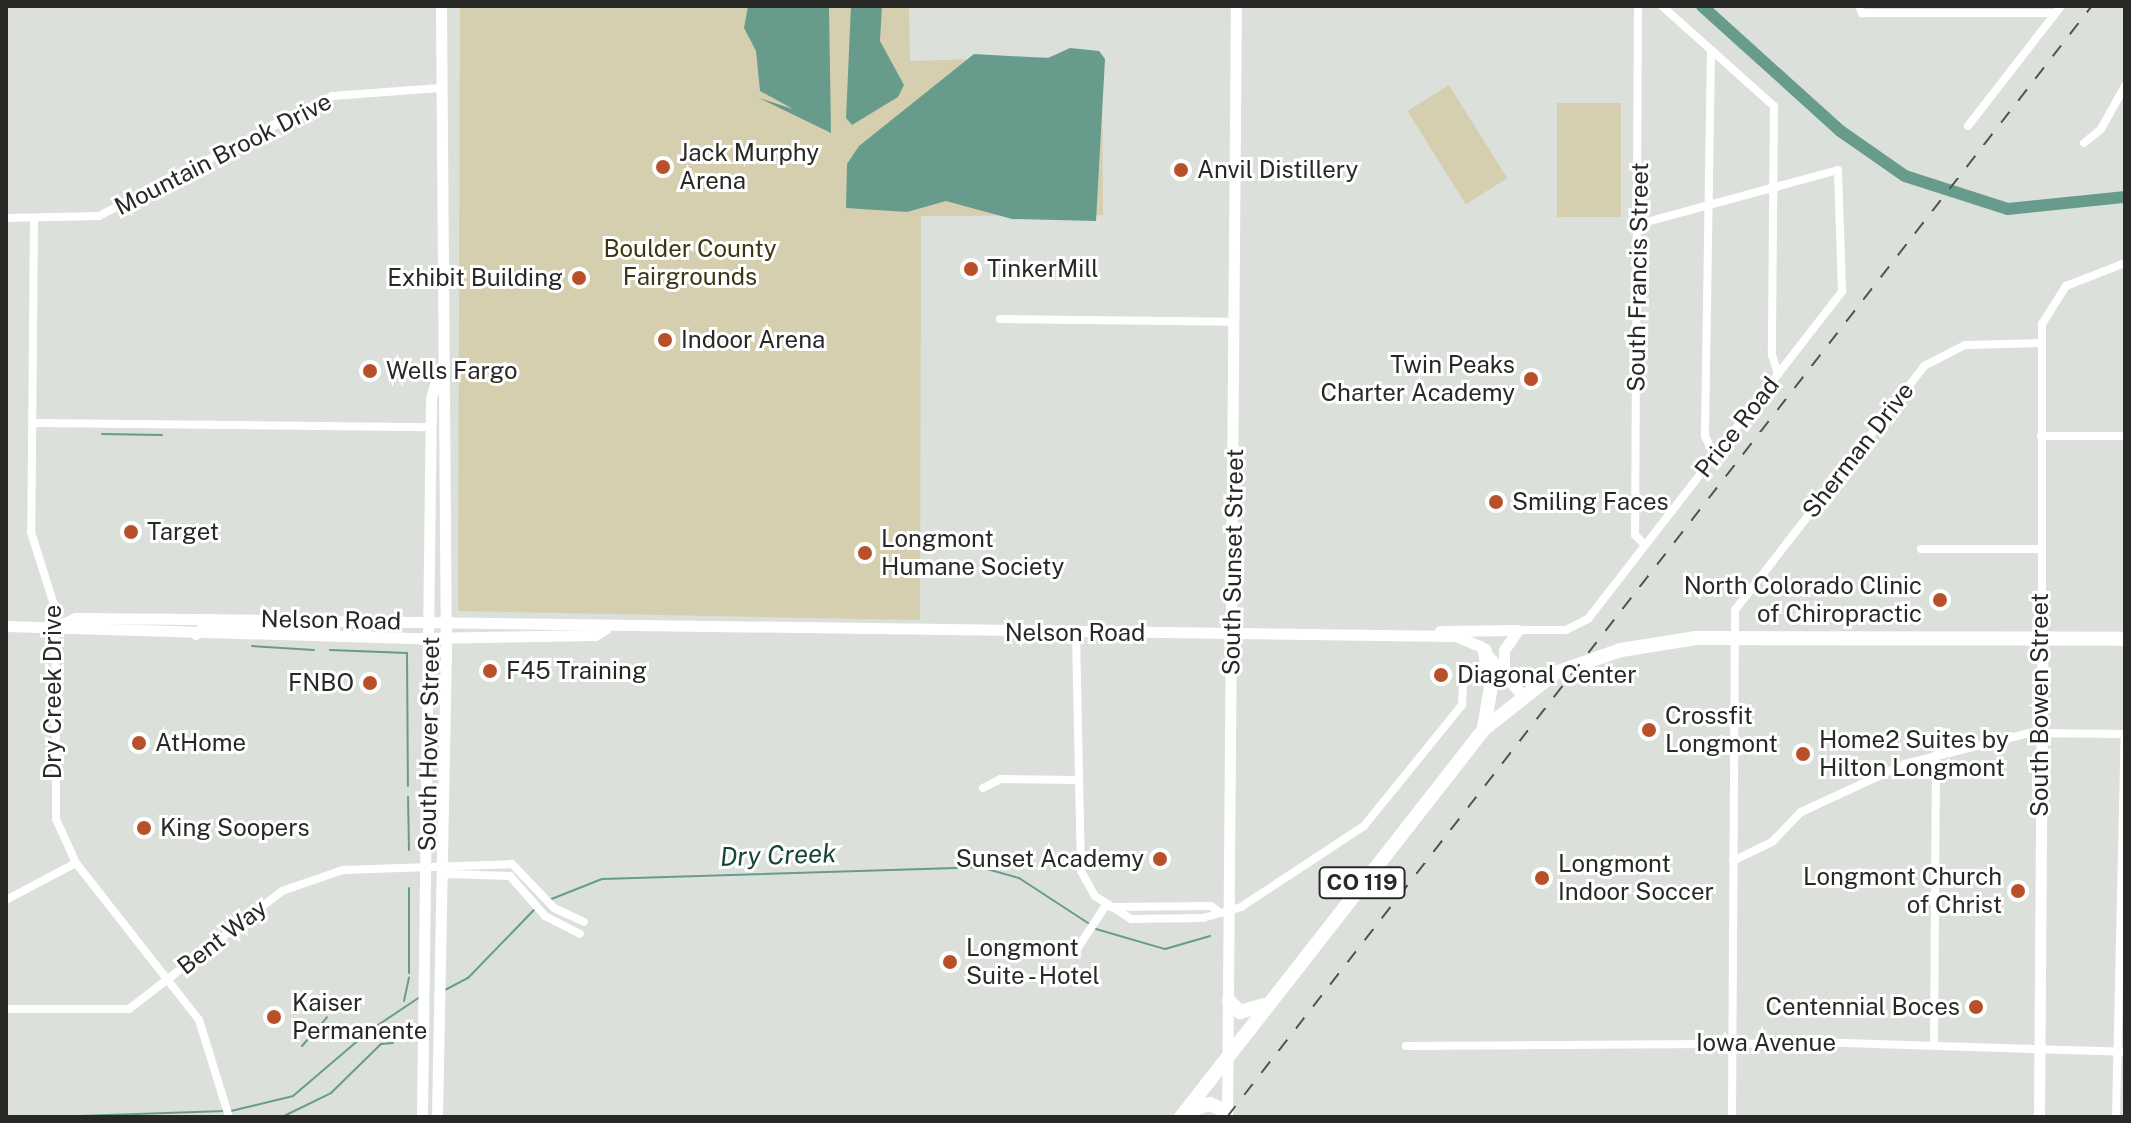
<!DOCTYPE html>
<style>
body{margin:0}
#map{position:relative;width:2131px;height:1123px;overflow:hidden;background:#dce0db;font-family:"Public Sans",sans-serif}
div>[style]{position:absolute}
.green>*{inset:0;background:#d5cfb0;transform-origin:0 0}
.water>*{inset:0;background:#679c8d}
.stream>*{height:2px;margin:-1px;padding:0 1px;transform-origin:1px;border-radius:1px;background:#679c8d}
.river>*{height:12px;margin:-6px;padding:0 6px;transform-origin:6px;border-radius:6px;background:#679c8d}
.street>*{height:8px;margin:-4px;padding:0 4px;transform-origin:4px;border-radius:4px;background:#fff}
.secondary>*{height:11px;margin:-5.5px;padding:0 5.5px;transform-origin:5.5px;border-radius:5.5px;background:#fff}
.highway>*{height:14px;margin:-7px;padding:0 7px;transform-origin:7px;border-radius:7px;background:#fff}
.rail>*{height:2px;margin-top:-1px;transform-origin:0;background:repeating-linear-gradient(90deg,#50524f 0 14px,transparent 0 28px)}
.dots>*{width:22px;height:22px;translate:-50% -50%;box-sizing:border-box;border:4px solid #fff;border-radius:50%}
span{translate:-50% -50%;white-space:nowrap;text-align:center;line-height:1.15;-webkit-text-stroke:6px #fff;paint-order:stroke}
.shield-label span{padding:2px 6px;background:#fff;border:2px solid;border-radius:6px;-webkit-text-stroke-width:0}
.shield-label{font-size:22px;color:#282927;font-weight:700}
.poi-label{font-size:24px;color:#282927}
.left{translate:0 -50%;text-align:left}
.right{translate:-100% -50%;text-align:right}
.street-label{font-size:24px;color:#282927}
.park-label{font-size:24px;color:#3e3611}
.water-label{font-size:26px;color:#16453a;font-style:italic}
.frame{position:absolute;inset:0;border:8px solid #282927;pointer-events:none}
</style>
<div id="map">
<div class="green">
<div style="clip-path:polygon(460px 6px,909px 6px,910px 61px,1102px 55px,1103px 215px,921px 216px,920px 620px,458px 611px)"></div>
<div style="left:1449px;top:85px;width:110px;height:49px;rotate:58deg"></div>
<div style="left:1557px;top:103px;width:64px;height:114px"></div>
</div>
<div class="water">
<div style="clip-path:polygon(748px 6px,829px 6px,831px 133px,759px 98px,793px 109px,760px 91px,756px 51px,744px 28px)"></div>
<div style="clip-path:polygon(851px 6px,882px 6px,880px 41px,904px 85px,898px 97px,852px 125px,846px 118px)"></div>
<div style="clip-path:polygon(1070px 48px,1099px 51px,1105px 59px,1096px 221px,1012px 219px,946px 201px,907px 212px,846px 208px,847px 164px,859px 146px,974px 54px,1048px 58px)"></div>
</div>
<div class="stream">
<div style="left:102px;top:434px;width:60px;rotate:1deg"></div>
<div style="left:252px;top:646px;width:62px;rotate:3.7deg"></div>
<div style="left:330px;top:650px;width:77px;rotate:2.2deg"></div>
<div style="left:407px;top:653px;width:133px;rotate:89.6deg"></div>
<div style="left:408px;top:797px;width:53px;rotate:88.9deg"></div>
<div style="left:549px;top:900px;width:57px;rotate:-21.6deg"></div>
<div style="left:602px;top:879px;width:378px;rotate:-1.8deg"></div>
<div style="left:980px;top:867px;width:41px;rotate:15.8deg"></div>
<div style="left:1019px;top:878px;width:86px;rotate:33.1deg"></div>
<div style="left:1096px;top:929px;width:72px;rotate:16.2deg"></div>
<div style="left:1165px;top:949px;width:47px;rotate:-16.1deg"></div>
<div style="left:409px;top:973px;width:85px;rotate:-90deg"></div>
<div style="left:445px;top:990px;width:26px;rotate:-28deg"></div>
<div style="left:468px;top:978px;width:95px;rotate:-45.9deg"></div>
<div style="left:404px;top:1001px;width:24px;rotate:-78deg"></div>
<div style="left:375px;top:1027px;width:54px;rotate:-33.7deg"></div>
<div style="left:302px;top:1046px;width:38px;rotate:-49deg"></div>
<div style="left:231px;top:1111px;width:64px;rotate:-13.6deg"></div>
<div style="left:293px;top:1096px;width:99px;rotate:-40.5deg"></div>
<div style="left:50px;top:1117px;width:175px;rotate:-2deg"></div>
<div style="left:282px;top:1117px;width:55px;rotate:-26.1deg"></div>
<div style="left:331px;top:1093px;width:70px;rotate:-44.4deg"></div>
<div style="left:381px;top:1044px;width:12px;rotate:-5deg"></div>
</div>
<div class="river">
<div style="left:1702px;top:6px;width:185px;rotate:42.1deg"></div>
<div style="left:1839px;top:130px;width:80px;rotate:34.9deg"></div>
<div style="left:1905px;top:176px;width:108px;rotate:17.8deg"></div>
<div style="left:2008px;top:209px;width:118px;rotate:-5.9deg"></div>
</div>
<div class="street">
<div style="left:1638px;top:6px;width:529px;rotate:90.32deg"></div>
<div style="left:1635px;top:535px;width:14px;rotate:45deg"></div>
<div style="left:1662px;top:6px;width:150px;rotate:41.8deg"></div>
<div style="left:1774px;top:106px;width:249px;rotate:90.5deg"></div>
<div style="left:1772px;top:355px;width:20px;rotate:72deg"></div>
<div style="left:1859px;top:6px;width:8px;rotate:67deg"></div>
<div style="left:1862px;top:13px;width:193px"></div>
<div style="left:1711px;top:50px;width:386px;rotate:90.9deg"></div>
<div style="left:1705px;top:436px;width:21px;rotate:65deg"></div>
<div style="left:1968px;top:126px;width:152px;rotate:-52.2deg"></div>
<div style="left:2084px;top:143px;width:22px;rotate:-39deg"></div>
<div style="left:2101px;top:129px;width:49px;rotate:-60.8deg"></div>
<div style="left:6px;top:218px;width:93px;rotate:-1.2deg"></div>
<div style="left:99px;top:216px;width:262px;rotate:-27.2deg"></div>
<div style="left:332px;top:96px;width:108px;rotate:-4.2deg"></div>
<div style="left:34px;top:219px;width:313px;rotate:90.5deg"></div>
<div style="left:31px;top:532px;width:80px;rotate:72.5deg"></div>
<div style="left:55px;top:608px;width:211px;rotate:89.7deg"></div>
<div style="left:56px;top:819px;width:48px;rotate:65.6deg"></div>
<div style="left:76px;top:863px;width:199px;rotate:51.9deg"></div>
<div style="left:199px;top:1020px;width:102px;rotate:72.8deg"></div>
<div style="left:1000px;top:319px;width:235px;rotate:0.7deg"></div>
<div style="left:34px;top:423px;width:397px;rotate:0.6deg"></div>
<div style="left:2041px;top:436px;width:84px"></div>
<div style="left:1921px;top:549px;width:119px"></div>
<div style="left:1515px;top:630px;width:51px"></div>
<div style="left:1566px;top:630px;width:25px;rotate:-27deg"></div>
<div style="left:1588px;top:619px;width:415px;rotate:-52.2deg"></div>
<div style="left:1842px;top:291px;width:121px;rotate:-91.9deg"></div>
<div style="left:1838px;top:170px;width:206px;rotate:164.8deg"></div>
<div style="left:1076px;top:633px;width:238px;rotate:88.8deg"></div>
<div style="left:1081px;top:871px;width:29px;rotate:61deg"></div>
<div style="left:1095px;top:896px;width:43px;rotate:32.6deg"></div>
<div style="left:1131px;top:919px;width:72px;rotate:-0.8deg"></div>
<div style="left:1203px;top:918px;width:40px;rotate:-16deg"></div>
<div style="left:1241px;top:907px;width:147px;rotate:-33.4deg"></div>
<div style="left:1364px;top:826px;width:156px;rotate:-51deg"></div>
<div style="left:1462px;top:705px;width:36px;rotate:-87deg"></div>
<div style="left:2042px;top:640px;width:316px;rotate:-90deg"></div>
<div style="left:2042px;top:324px;width:45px;rotate:-57.7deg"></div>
<div style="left:2066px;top:286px;width:63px;rotate:-21.3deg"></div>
<div style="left:983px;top:788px;width:20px;rotate:-27deg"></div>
<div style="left:1001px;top:779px;width:77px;rotate:0.7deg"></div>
<div style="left:1733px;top:861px;width:43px;rotate:-26deg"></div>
<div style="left:1772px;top:842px;width:42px;rotate:-46deg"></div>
<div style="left:1801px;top:812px;width:115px;rotate:-24.8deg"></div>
<div style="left:1905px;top:764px;width:128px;rotate:-14deg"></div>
<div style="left:2029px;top:733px;width:96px;rotate:0.6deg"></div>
<div style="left:442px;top:866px;width:11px;rotate:49deg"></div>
<div style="left:449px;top:874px;width:61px;rotate:1.9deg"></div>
<div style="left:510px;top:876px;width:53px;rotate:48.8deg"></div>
<div style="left:545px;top:916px;width:39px;rotate:27deg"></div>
<div style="left:6px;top:900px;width:79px;rotate:-27.9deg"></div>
<div style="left:1111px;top:907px;width:100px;rotate:-0.6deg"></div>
<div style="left:1211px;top:906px;width:9px;rotate:36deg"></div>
<div style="left:1045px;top:955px;width:33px;rotate:-11deg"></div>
<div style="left:1077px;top:949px;width:53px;rotate:-56.6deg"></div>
<div style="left:6px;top:1009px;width:123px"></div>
<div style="left:129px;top:1009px;width:193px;rotate:-37.6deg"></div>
<div style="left:282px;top:891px;width:65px;rotate:-19deg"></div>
<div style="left:343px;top:870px;width:169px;rotate:-2deg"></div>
<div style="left:512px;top:864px;width:61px;rotate:46.3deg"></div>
<div style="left:554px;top:908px;width:33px;rotate:25deg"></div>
<div style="left:1934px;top:1044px;width:289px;rotate:-89.6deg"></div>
<div style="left:1406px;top:1046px;width:438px;rotate:-0.4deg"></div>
<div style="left:1844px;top:1043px;width:281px;rotate:1.8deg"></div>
<div style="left:1732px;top:1117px;width:507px;rotate:-89.66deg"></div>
<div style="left:1735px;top:610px;width:309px;rotate:-52.2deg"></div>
<div style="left:1924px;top:366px;width:46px;rotate:-27.1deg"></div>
<div style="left:1965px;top:345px;width:76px;rotate:-1.5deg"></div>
<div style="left:2116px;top:1117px;width:383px;rotate:-88.7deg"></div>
</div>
<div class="secondary">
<div style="left:6px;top:626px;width:415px;rotate:1.7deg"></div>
<div style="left:421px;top:638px;width:174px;rotate:-1deg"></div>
<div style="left:595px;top:635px;width:12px;rotate:-31deg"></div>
<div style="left:56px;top:627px;width:21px;rotate:-25deg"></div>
<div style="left:75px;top:618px;width:121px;rotate:0.5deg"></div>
<div style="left:196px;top:619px;width:1259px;rotate:0.77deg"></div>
<div style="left:1455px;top:636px;width:27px;rotate:22deg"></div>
<div style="left:1480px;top:646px;width:63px;rotate:49.5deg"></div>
<div style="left:1440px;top:631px;width:78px;rotate:-0.7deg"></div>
<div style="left:195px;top:634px;width:9px;rotate:-41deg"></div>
<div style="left:202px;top:628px;width:84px;rotate:-2deg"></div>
<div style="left:1504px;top:671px;width:21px;rotate:-90deg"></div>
<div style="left:1504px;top:650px;width:24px;rotate:-55deg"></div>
<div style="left:422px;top:1117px;width:719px;rotate:-89.28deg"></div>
<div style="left:431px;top:398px;width:27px;rotate:-73deg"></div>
<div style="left:437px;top:1117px;width:457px;rotate:-88.9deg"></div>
<div style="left:446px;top:660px;width:654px;rotate:-90.44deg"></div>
<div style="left:1227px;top:1117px;width:1111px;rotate:-89.54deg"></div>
<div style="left:2039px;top:1117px;width:477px;rotate:-89.6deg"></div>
</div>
<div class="highway">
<div style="left:1484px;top:728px;width:43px;rotate:-80.5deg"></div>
<div style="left:1491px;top:686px;width:36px;rotate:-100deg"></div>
<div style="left:1229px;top:1001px;width:16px;rotate:45deg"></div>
<div style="left:1240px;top:1012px;width:26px;rotate:-16deg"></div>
<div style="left:1185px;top:1112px;width:26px;rotate:-18deg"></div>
<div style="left:1210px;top:1104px;width:17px;rotate:24deg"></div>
<div style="left:1181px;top:1117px;width:492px;rotate:-52deg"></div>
<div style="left:1484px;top:729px;width:90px;rotate:-38.3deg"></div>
<div style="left:1555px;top:673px;width:70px;rotate:-19.2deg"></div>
<div style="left:1621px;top:650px;width:76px;rotate:-9.1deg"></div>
<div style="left:1696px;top:638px;width:429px;rotate:0.1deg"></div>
</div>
<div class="rail">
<div style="left:1227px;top:1117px;width:1408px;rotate:-52.1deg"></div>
</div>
<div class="dots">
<div style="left:663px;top:167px;background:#b8512a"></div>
<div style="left:1181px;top:170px;background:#b8512a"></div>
<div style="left:971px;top:269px;background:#b8512a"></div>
<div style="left:579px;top:278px;background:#b8512a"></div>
<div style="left:665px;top:340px;background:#b8512a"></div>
<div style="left:370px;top:371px;background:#b8512a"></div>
<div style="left:1531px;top:379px;background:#b8512a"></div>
<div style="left:1496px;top:502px;background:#b8512a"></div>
<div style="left:131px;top:532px;background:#b8512a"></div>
<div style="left:865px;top:553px;background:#b8512a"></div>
<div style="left:1940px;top:600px;background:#b8512a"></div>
<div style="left:490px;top:671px;background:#b8512a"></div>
<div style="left:1441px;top:675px;background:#b8512a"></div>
<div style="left:370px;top:683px;background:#b8512a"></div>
<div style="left:1649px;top:730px;background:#b8512a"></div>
<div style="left:139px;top:743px;background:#b8512a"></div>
<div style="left:1803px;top:754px;background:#b8512a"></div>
<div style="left:144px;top:828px;background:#b8512a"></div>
<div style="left:1160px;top:859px;background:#b8512a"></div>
<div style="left:1542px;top:878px;background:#b8512a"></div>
<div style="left:2018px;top:891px;background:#b8512a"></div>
<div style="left:950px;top:962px;background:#b8512a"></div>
<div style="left:1976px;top:1007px;background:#b8512a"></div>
<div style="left:274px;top:1017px;background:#b8512a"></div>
</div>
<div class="shield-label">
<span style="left:1362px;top:883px">CO 119</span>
</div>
<div class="poi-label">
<span class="left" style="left:679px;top:167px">Jack Murphy<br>Arena</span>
<span class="left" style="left:1197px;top:170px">Anvil Distillery</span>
<span class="left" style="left:987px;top:269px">TinkerMill</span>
<span class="right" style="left:563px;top:278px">Exhibit Building</span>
<span class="left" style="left:681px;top:340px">Indoor Arena</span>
<span class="right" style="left:1515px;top:379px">Twin Peaks<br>Charter Academy</span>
<span class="left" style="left:386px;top:371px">Wells Fargo</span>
<span class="left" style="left:1512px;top:502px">Smiling Faces</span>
<span class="left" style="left:147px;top:532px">Target</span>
<span class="left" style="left:881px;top:553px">Longmont<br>Humane Society</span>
<span class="right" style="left:1922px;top:600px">North Colorado Clinic<br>of Chiropractic</span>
<span class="left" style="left:506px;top:671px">F45 Training</span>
<span class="left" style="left:1457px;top:675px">Diagonal Center</span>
<span class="right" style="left:354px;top:683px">FNBO</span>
<span class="left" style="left:1665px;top:730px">Crossfit<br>Longmont</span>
<span class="left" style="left:1819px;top:754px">Home2 Suites by<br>Hilton Longmont</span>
<span class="left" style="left:155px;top:743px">AtHome</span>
<span class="left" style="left:160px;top:828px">King Soopers</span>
<span class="right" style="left:1144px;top:859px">Sunset Academy</span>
<span class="left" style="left:1558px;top:878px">Longmont<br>Indoor Soccer</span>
<span class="right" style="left:2002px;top:891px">Longmont Church<br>of Christ</span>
<span class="left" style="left:966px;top:962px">Longmont<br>Suite - Hotel</span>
<span class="left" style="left:292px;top:1017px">Kaiser<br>Permanente</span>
<span class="right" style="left:1960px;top:1007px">Centennial Boces</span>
</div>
<div class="street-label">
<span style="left:223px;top:154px;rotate:-27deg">Mountain Brook Drive</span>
<span style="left:1638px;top:277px;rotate:-89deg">South Francis Street</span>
<span style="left:1737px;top:427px;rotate:-52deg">Price Road</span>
<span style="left:1858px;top:450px;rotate:-52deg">Sherman Drive</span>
<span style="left:1233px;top:562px;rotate:-89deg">South Sunset Street</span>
<span style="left:331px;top:620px;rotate:1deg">Nelson Road</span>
<span style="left:1075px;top:633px">Nelson Road</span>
<span style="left:53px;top:692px;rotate:-90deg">Dry Creek Drive</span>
<span style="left:2040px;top:705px;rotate:-90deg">South Bowen Street</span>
<span style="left:429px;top:744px;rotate:-89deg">South Hover Street</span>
<span style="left:222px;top:937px;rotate:-38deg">Bent Way</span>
<span style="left:1766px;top:1043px">Iowa Avenue</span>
</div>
<div class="park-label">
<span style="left:690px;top:263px">Boulder County<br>Fairgrounds</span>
</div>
<div class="water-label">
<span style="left:778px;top:855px;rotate:-2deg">Dry Creek</span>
</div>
<div class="frame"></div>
</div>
